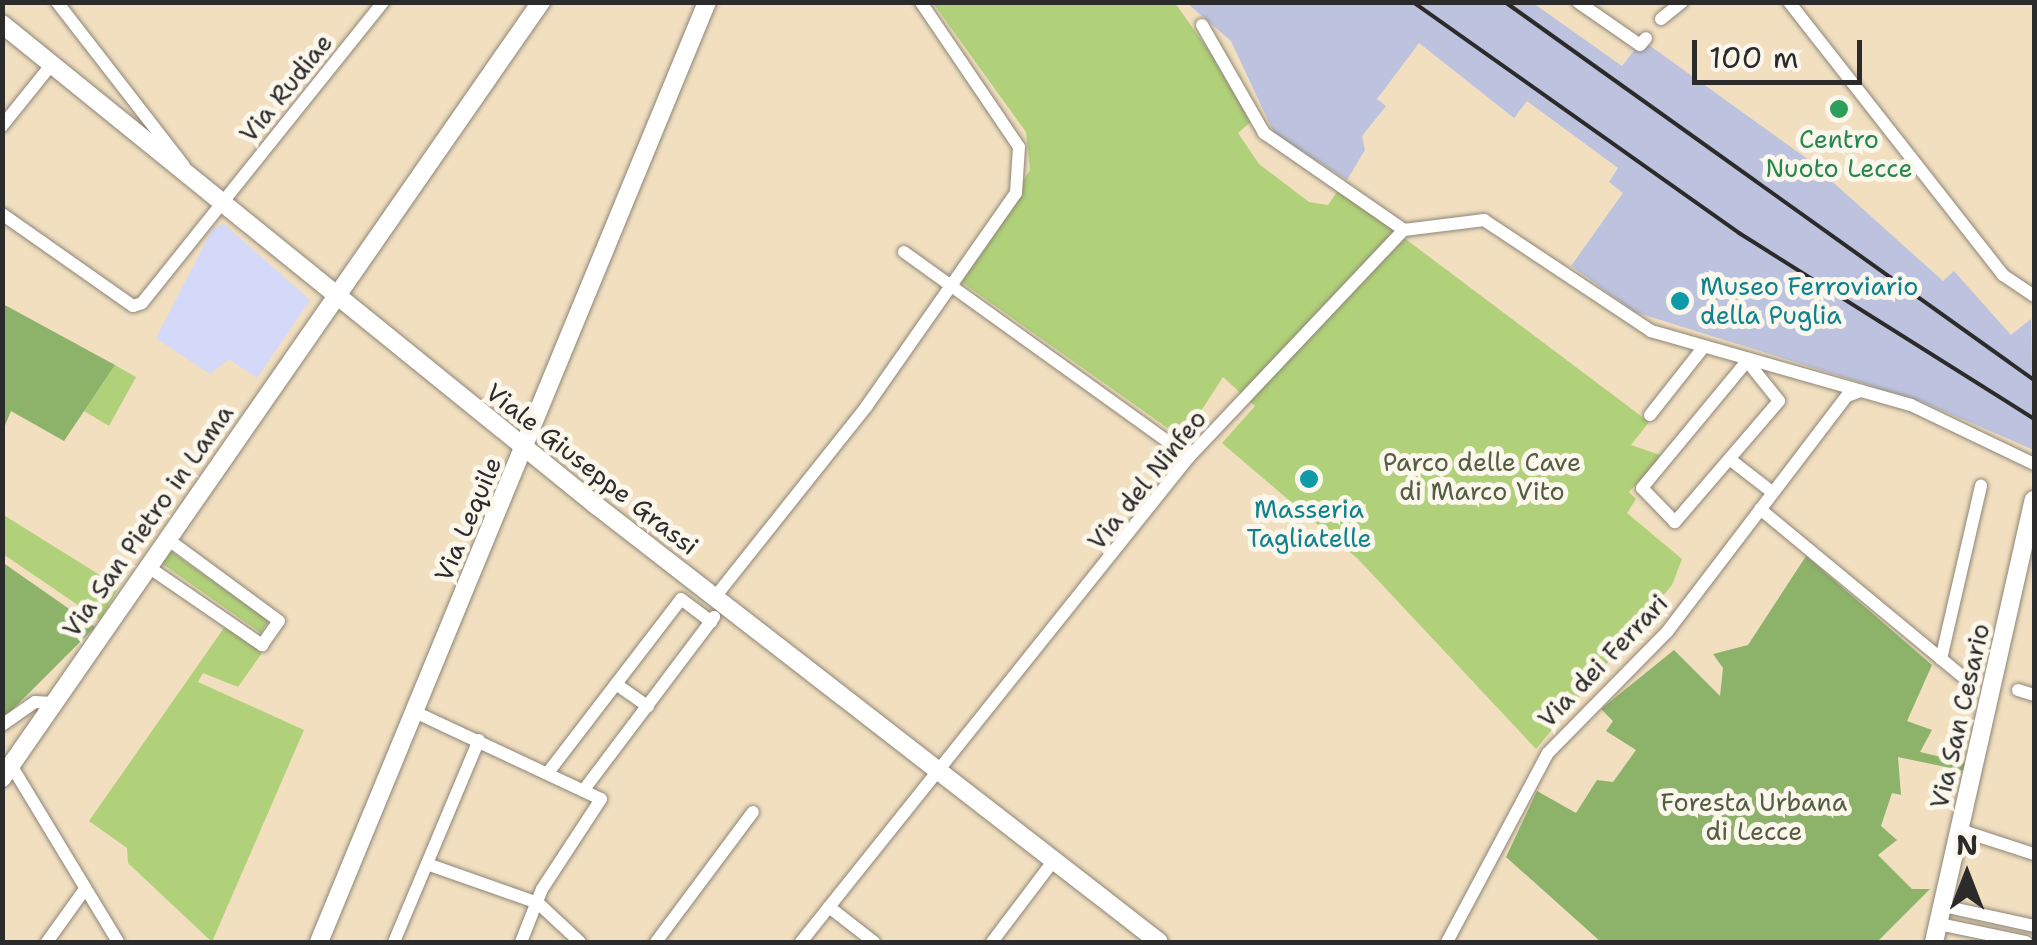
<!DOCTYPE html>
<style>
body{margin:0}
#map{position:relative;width:2037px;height:945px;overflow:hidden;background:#f1dfc0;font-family:"Shantell Sans",sans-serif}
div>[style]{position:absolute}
.built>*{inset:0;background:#d4d8f9}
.industrial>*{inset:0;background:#bdc3de}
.green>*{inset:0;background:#b0d179;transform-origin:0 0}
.forest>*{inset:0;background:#8cb369}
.roads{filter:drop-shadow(0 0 2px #8e8576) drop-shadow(0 0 2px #8e8576)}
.minor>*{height:12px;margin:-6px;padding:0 6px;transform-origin:6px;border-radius:6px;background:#fff}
.major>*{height:18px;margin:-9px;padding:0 9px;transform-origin:9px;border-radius:9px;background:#fff}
.rail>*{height:4px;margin:-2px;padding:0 2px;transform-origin:2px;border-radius:2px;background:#2b2b2b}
.dots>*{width:28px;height:28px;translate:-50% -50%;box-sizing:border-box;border:5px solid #fbf7ec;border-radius:50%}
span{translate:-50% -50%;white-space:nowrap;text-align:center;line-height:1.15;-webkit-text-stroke:10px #fbf7ec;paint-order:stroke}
.street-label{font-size:25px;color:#2b2b2b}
.leisure-label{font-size:25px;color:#27864d}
.culture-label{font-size:25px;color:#0d838f}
.left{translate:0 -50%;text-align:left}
.park-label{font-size:25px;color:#535d42}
.frame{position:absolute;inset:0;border:5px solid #2b2b2b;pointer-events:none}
.north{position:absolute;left:1917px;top:825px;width:100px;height:100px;-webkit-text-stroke:8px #fbf7ec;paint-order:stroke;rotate:0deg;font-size:28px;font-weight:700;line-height:40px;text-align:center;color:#2b2b2b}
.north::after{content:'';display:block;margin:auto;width:35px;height:45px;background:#2b2b2b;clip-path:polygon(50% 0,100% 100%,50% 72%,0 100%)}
.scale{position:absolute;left:1692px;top:40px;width:170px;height:45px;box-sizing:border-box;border:5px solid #2b2b2b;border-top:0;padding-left:12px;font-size:30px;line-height:35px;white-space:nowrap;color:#2b2b2b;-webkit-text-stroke:8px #fbf7ec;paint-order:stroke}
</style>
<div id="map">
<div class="built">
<div style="clip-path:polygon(224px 224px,310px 300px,257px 378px,229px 359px,210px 374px,156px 338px,213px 228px)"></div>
</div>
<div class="industrial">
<div style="clip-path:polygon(1187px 3px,1533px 3px,1622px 66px,1642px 40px,1806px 158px,1943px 281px,1954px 271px,2011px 335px,2031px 319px,2034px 450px,1920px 401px,1635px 312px,1571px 266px,1623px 193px,1609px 182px,1618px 168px,1527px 101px,1514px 118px,1419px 43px,1377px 99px,1386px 106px,1362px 136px,1365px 150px,1347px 180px,1274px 133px,1231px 41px)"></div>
</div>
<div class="green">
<div style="clip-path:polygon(933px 3px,1175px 3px,1239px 93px,1252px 121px,1238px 133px,1259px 164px,1309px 202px,1328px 205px,1339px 189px,1649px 422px,1631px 445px,1663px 456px,1629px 492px,1636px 499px,1627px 513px,1682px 559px,1672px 585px,1536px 749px,1358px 559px,1222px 443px,1255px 406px,1223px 377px,1183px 439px,960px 281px,1030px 170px,1026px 132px)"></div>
<div style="clip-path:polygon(115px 365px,136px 377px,109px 426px,84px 411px)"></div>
<div style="clip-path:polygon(2px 514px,119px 587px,100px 620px,3px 554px)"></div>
<div style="left:170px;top:551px;width:121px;height:15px;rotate:35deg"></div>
<div style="clip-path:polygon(226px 625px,262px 653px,238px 687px,203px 673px,198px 682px,304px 730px,212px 942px,128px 863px,127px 848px,89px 821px)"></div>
</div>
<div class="forest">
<div style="clip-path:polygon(3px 304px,115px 365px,64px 441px,11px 411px,3px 430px)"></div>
<div style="clip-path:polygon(1806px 556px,1932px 665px,1907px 721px,1932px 730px,1920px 752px,1967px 763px,1965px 771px,1898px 757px,1901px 795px,1892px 793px,1881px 826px,1897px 840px,1878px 855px,1912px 889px,1930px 889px,1877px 942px,1601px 942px,1506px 857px,1537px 791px,1576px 813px,1597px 780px,1613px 782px,1636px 750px,1606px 731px,1613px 721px,1601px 709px,1674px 650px,1720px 696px,1723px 668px,1713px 654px,1748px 645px)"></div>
<div style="clip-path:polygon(2px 562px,95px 627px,3px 719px,2px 719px)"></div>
</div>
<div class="roads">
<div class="minor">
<div style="left:57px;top:2px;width:207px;rotate:52.2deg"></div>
<div style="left:1578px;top:2px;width:75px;rotate:34.7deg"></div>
<div style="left:1640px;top:45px;width:9px;rotate:-49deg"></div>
<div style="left:1789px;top:2px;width:347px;rotate:51.9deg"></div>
<div style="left:2003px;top:275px;width:37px;rotate:34deg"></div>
<div style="left:1661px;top:19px;width:27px;rotate:-39deg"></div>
<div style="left:1202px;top:25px;width:125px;rotate:60.1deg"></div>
<div style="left:1264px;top:133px;width:170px;rotate:34.7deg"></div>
<div style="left:2px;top:126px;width:78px;rotate:-51.2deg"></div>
<div style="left:2px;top:214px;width:160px;rotate:35.1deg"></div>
<div style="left:133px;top:306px;width:9px;rotate:-18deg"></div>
<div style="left:142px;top:303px;width:386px;rotate:-51.3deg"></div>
<div style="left:904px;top:252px;width:351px;rotate:35.7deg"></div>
<div style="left:1747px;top:361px;width:51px;rotate:51.3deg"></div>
<div style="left:1779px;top:401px;width:160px;rotate:130.7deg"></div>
<div style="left:1675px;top:522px;width:47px;rotate:-134.1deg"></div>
<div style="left:1642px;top:488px;width:165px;rotate:-50.4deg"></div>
<div style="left:1650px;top:415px;width:85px;rotate:-51.7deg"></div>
<div style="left:1732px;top:461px;width:51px;rotate:37.8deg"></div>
<div style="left:1760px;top:509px;width:265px;rotate:39.6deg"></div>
<div style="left:147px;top:566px;width:140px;rotate:34.5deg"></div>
<div style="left:262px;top:645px;width:29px;rotate:-55deg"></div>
<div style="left:279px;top:621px;width:140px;rotate:-143.7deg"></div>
<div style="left:715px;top:597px;width:243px;rotate:-51.5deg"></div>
<div style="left:866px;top:407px;width:261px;rotate:-55deg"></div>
<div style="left:1016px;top:193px;width:46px;rotate:-86.3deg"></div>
<div style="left:1019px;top:147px;width:175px;rotate:-124.1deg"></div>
<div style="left:1941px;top:659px;width:178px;rotate:-77deg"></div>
<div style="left:616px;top:684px;width:39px;rotate:35deg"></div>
<div style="left:2018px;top:690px;width:17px;rotate:17deg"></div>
<div style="left:415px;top:712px;width:205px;rotate:25.1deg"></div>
<div style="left:601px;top:799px;width:108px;rotate:123.2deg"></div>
<div style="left:542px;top:889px;width:57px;rotate:111.6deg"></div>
<div style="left:2px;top:725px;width:40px;rotate:-34.9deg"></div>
<div style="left:35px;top:702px;width:18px;rotate:3deg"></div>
<div style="left:11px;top:765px;width:207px;rotate:58.8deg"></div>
<div style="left:550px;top:770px;width:215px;rotate:-52.5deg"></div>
<div style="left:681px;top:599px;width:38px;rotate:37deg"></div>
<div style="left:586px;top:787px;width:213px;rotate:-53deg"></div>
<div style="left:1960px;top:830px;width:78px;rotate:18deg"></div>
<div style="left:427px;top:864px;width:118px;rotate:19.4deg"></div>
<div style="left:538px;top:903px;width:57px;rotate:42.9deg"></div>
<div style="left:1943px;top:906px;width:93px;rotate:12.4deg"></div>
<div style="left:829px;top:907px;width:57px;rotate:37.9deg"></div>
<div style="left:1939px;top:924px;width:89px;rotate:11.7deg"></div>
<div style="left:47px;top:942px;width:65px;rotate:-54.4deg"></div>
<div style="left:394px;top:942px;width:219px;rotate:-67.2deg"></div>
<div style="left:656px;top:942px;width:162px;rotate:-53.3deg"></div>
<div style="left:801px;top:942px;width:621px;rotate:-51.34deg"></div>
<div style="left:1189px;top:457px;width:313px;rotate:-46.6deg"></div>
<div style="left:1404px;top:230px;width:81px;rotate:-7.1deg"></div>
<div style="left:1484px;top:220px;width:201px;rotate:33.6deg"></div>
<div style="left:1651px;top:331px;width:270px;rotate:15.9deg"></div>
<div style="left:1911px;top:405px;width:136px;rotate:25.6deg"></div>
<div style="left:992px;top:942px;width:103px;rotate:-52.9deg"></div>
<div style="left:1447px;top:942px;width:214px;rotate:-61.9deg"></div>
<div style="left:1548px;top:753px;width:170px;rotate:-45.5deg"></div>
<div style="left:1667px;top:632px;width:297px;rotate:-52.7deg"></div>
<div style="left:1847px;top:396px;width:15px;rotate:-20deg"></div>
</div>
<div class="major">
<div style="left:2px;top:24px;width:766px;rotate:39.01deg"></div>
<div style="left:597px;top:506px;width:711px;rotate:37.8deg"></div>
<div style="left:2px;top:778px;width:945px;rotate:-55.22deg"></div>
<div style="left:319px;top:942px;width:1017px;rotate:-67.57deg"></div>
<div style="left:1934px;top:942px;width:453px;rotate:-77.3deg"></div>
</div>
</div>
<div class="rail">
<div style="left:1413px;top:2px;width:400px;rotate:35.3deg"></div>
<div style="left:1739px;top:233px;width:349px;rotate:32.2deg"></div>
<div style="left:1505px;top:2px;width:650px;rotate:35.55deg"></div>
</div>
<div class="dots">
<div style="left:1839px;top:109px;background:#2e9e5b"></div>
<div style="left:1680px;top:301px;background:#0f9aa8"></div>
<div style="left:1309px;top:479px;background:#0f9aa8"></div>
</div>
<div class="street-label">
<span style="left:286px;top:88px;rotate:-51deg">Via Rudiae</span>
<span style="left:592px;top:469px;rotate:38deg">Viale Giuseppe Grassi</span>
<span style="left:1147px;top:480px;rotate:-51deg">Via del Ninfeo</span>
<span style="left:468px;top:519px;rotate:-67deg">Via Lequile</span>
<span style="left:148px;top:521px;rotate:-55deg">Via San Pietro in Lama</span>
<span style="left:1603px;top:661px;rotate:-46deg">Via dei Ferrari</span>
<span style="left:1960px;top:716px;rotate:-77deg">Via San Cesario</span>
</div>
<div class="leisure-label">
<span style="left:1839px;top:154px">Centro<br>Nuoto Lecce</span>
</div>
<div class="culture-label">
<span class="left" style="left:1700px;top:301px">Museo Ferroviario<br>della Puglia</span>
<span style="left:1309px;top:524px">Masseria<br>Tagliatelle</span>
</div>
<div class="park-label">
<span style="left:1482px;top:477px">Parco delle Cave<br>di Marco Vito</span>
<span style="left:1754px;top:817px">Foresta Urbana<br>di Lecce</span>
</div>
<div class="frame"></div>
<div class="north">N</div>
<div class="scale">100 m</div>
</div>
